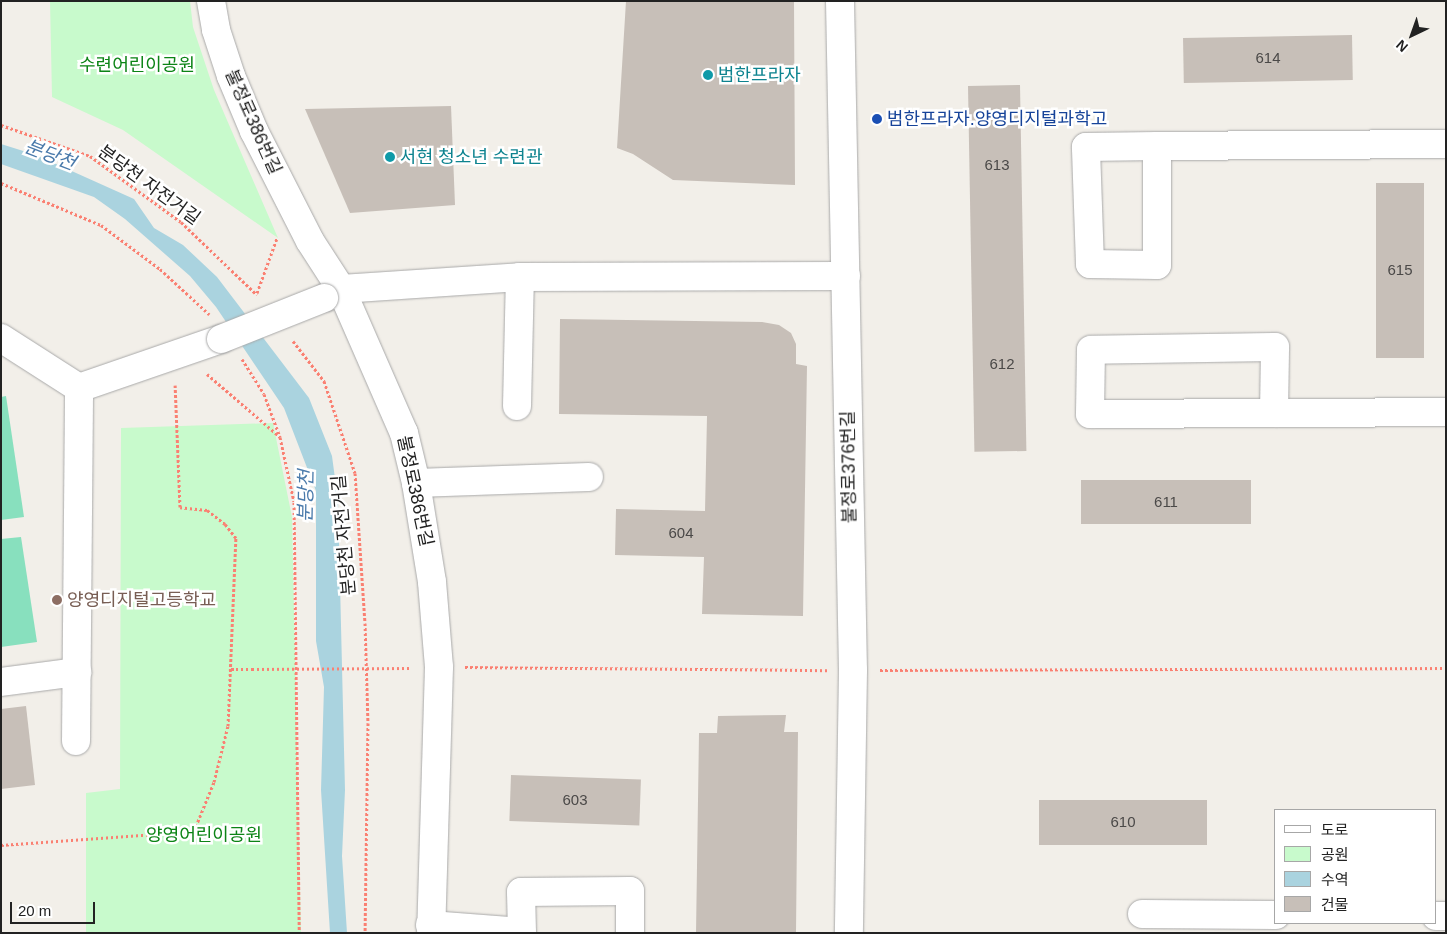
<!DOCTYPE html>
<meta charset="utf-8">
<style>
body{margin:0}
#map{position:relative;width:1447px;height:934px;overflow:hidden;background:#f2efe9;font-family:Arial,"Noto Sans KR",sans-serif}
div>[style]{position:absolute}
.park>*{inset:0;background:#c8facc}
.pitch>*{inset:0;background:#88e0be}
.water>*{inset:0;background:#aad3df}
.building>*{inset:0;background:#c7bfb8;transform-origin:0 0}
.path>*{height:3px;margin-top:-1.5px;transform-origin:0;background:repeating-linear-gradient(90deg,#fa8072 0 2.5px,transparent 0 5px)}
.roads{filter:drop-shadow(0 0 1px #a9a9a9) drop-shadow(0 0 1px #a9a9a9)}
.minor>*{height:28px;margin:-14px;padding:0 14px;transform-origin:14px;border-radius:14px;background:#fff}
.path-bridge>*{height:3px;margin-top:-1.5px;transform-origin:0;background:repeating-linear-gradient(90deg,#fa8072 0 2.5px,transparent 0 5px)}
.bridges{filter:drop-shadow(0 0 1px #a9a9a9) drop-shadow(0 0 1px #a9a9a9)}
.minor-bridge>*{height:28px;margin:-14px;padding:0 14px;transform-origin:14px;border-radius:14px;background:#fff}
.dots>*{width:14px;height:14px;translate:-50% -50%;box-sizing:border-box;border:2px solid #fff;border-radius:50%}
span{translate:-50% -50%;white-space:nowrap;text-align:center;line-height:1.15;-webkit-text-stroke:5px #fff;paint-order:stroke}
.number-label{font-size:15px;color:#4b4948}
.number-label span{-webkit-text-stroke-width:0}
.park-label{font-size:18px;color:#0c8416}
.culture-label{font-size:18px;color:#0d838f}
.left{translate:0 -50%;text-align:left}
.transit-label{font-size:18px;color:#164399}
.street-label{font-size:18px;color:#222}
.education-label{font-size:18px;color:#785e54}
.water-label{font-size:19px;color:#4a7aab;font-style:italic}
.frame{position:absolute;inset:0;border:2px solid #222;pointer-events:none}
.legend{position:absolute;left:1274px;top:809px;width:162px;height:115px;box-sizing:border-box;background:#fff;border:1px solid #a7a7a7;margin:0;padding:6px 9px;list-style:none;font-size:15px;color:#222}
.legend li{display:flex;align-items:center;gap:10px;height:25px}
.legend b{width:25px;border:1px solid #a7a7a7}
.north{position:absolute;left:1387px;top:10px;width:50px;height:50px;-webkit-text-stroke:4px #fff;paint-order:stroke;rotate:222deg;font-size:14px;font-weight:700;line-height:20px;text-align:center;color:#222}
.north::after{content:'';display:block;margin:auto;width:18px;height:22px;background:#222;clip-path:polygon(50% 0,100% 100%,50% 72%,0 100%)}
.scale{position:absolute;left:10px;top:902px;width:85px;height:22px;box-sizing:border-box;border:2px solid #222;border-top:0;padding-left:6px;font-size:15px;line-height:18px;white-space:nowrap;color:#222;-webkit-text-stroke:4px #fff;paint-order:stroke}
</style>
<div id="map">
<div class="park">
<div style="clip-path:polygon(50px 1px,190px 1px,193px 27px,214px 90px,278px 238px,123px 130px,52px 97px)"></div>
<div style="clip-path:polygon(273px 423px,292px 517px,301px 933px,86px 933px,86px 793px,120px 789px,121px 428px)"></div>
</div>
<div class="pitch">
<div style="clip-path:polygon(6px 396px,24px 517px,1px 520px,1px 397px)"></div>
<div style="clip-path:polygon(21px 537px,37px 642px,1px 647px,1px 539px)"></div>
</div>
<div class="water">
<div style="clip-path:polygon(1px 144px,36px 155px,134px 199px,154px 228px,183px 245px,217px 277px,309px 398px,332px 456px,338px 501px,345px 790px,342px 856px,347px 933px,330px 933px,321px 790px,324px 687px,316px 641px,316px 491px,284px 408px,216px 307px,190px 276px,125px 219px,94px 197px,1px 164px)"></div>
</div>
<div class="building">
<div style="clip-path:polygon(626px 1px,794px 1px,795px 185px,673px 180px,633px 154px,617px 148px)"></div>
<div style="left:1352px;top:35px;width:45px;height:169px;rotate:89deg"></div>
<div style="left:1020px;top:85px;width:366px;height:52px;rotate:89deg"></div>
<div style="clip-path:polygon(451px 106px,455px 205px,350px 213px,305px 109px)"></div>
<div style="left:1376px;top:183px;width:48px;height:175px"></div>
<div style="clip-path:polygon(560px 319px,762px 322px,779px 325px,791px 333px,796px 344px,796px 364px,807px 366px,803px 616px,702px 614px,704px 557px,615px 555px,616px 509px,705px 511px,707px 416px,559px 414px)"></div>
<div style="left:1081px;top:480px;width:170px;height:44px"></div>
<div style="clip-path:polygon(26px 706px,35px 785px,1px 789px,1px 709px)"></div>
<div style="clip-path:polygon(786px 715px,784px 732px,798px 732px,796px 933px,696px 933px,699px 733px,717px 733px,718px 716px)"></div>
<div style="left:511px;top:775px;width:130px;height:46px;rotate:2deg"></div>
<div style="left:1039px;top:800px;width:168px;height:45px"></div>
</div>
<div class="path">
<div style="left:1px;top:125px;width:94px;rotate:19.2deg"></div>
<div style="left:90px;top:156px;width:112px;rotate:36deg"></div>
<div style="left:181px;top:222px;width:105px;rotate:43.8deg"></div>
<div style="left:1px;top:183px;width:108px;rotate:22.8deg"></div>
<div style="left:101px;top:225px;width:74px;rotate:36.7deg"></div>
<div style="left:160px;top:269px;width:67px;rotate:42.6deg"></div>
<div style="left:257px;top:293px;width:59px;rotate:-70deg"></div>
<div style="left:293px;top:341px;width:51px;rotate:52.2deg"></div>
<div style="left:324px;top:381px;width:97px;rotate:71.4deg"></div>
<div style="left:355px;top:473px;width:150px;rotate:86.2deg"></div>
<div style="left:365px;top:623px;width:100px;rotate:88.3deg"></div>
<div style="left:368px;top:723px;width:210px;rotate:90.8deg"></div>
<div style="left:242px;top:359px;width:41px;rotate:57.8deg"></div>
<div style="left:264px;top:394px;width:46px;rotate:69.6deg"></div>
<div style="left:280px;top:437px;width:66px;rotate:77.8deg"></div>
<div style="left:294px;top:502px;width:431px;rotate:89.3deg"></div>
<div style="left:207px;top:374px;width:96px;rotate:40.8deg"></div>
<div style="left:465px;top:667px;width:362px;rotate:0.5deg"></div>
<div style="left:231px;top:669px;width:21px"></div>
<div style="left:880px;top:670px;width:566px;rotate:-0.2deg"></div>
<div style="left:1px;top:845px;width:194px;rotate:-4.1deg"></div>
<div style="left:194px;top:831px;width:53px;rotate:-67.8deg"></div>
<div style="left:214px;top:782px;width:58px;rotate:-76deg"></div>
<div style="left:228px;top:726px;width:188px;rotate:-87.6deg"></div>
<div style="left:236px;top:538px;width:18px;rotate:-128deg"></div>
<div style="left:225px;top:524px;width:23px;rotate:-142deg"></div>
<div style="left:207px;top:510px;width:27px;rotate:-174deg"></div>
<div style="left:180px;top:507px;width:122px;rotate:-92.3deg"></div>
</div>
<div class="roads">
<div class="minor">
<div style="left:211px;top:1px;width:29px;rotate:80deg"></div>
<div style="left:216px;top:30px;width:48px;rotate:71.9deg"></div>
<div style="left:231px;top:76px;width:60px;rotate:67.3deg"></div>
<div style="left:254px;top:131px;width:123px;rotate:63deg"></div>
<div style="left:310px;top:241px;width:57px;rotate:57.1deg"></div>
<div style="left:341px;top:289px;width:157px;rotate:66.4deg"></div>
<div style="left:404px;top:433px;width:51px;rotate:76.5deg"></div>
<div style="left:416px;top:483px;width:100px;rotate:80.8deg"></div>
<div style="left:432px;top:582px;width:85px;rotate:85.3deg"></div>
<div style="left:439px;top:667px;width:266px;rotate:91.7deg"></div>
<div style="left:840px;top:1px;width:669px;rotate:88.89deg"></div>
<div style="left:853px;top:670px;width:263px;rotate:90.9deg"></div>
<div style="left:1157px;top:146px;width:119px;rotate:90deg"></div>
<div style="left:1157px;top:265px;width:67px;rotate:-179.1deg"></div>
<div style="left:1090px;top:264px;width:117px;rotate:-92deg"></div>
<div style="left:1086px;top:147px;width:71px;rotate:-0.8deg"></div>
<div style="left:1157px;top:146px;width:289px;rotate:-0.4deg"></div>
<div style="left:327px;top:297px;width:16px;rotate:-30deg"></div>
<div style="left:341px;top:289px;width:179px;rotate:-3.8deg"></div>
<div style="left:520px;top:277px;width:326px;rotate:-0.2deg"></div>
<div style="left:1px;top:338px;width:93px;rotate:32.7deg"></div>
<div style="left:517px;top:406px;width:129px;rotate:-88.7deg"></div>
<div style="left:1274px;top:413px;width:66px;rotate:-89.1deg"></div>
<div style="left:1275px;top:347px;width:184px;rotate:179.1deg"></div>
<div style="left:1091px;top:350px;width:64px;rotate:90.9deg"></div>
<div style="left:1090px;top:414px;width:356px;rotate:-0.3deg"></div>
<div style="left:416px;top:483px;width:173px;rotate:-2deg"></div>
<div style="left:1px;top:682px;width:77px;rotate:-7.5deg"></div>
<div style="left:76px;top:741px;width:353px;rotate:-89.5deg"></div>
<div style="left:79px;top:388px;width:150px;rotate:-19deg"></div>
<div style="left:1142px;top:914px;width:134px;rotate:0.4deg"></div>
<div style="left:1436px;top:916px;width:10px"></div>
<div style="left:430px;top:925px;width:92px;rotate:4.4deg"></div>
<div style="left:522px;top:933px;width:41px;rotate:-91.4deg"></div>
<div style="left:521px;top:892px;width:109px;rotate:-0.5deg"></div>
<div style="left:630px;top:891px;width:42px;rotate:90deg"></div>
</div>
</div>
<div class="path-bridge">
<div style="left:252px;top:669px;width:160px;rotate:-0.4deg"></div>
</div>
<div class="bridges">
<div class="minor-bridge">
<div style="left:221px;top:339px;width:111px;rotate:-21.7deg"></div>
</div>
</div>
<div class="dots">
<div style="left:708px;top:75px;background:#0f9aa8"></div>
<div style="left:877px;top:119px;background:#1a4fb4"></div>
<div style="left:390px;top:157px;background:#0f9aa8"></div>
<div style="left:57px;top:600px;background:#8d6e63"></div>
</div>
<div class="number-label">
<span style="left:1268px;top:58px">614</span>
<span style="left:997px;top:165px">613</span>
<span style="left:1400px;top:270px">615</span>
<span style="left:1002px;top:364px">612</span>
<span style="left:1166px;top:502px">611</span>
<span style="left:681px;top:533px">604</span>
<span style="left:575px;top:800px">603</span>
<span style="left:1123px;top:822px">610</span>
</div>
<div class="park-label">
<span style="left:137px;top:65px">수련어린이공원</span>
<span style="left:204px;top:835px">양영어린이공원</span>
</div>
<div class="culture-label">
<span class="left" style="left:718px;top:75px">범한프라자</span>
<span class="left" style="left:400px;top:157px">서현 청소년 수련관</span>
</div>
<div class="transit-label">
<span class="left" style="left:887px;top:119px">범한프라자.양영디지털과학고</span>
</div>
<div class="street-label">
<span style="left:253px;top:122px;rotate:66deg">불정로386번길</span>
<span style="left:149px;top:185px;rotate:36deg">분당천 자전거길</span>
<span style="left:849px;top:467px;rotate:-91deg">불정로376번길</span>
<span style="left:415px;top:491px;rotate:78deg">불정로386번길</span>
<span style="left:344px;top:535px;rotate:-95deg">분당천 자전거길</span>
</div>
<div class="education-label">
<span class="left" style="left:67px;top:600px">양영디지털고등학교</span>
</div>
<div class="water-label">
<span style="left:50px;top:155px;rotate:21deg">분당천</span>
<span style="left:306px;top:496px;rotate:-89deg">분당천</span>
</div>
<div class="frame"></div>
<ul class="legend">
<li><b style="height:6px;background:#fff"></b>도로</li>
<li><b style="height:14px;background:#c8facc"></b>공원</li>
<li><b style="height:14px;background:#aad3df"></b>수역</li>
<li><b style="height:14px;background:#c7bfb8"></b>건물</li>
</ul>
<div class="north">N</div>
<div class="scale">20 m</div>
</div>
